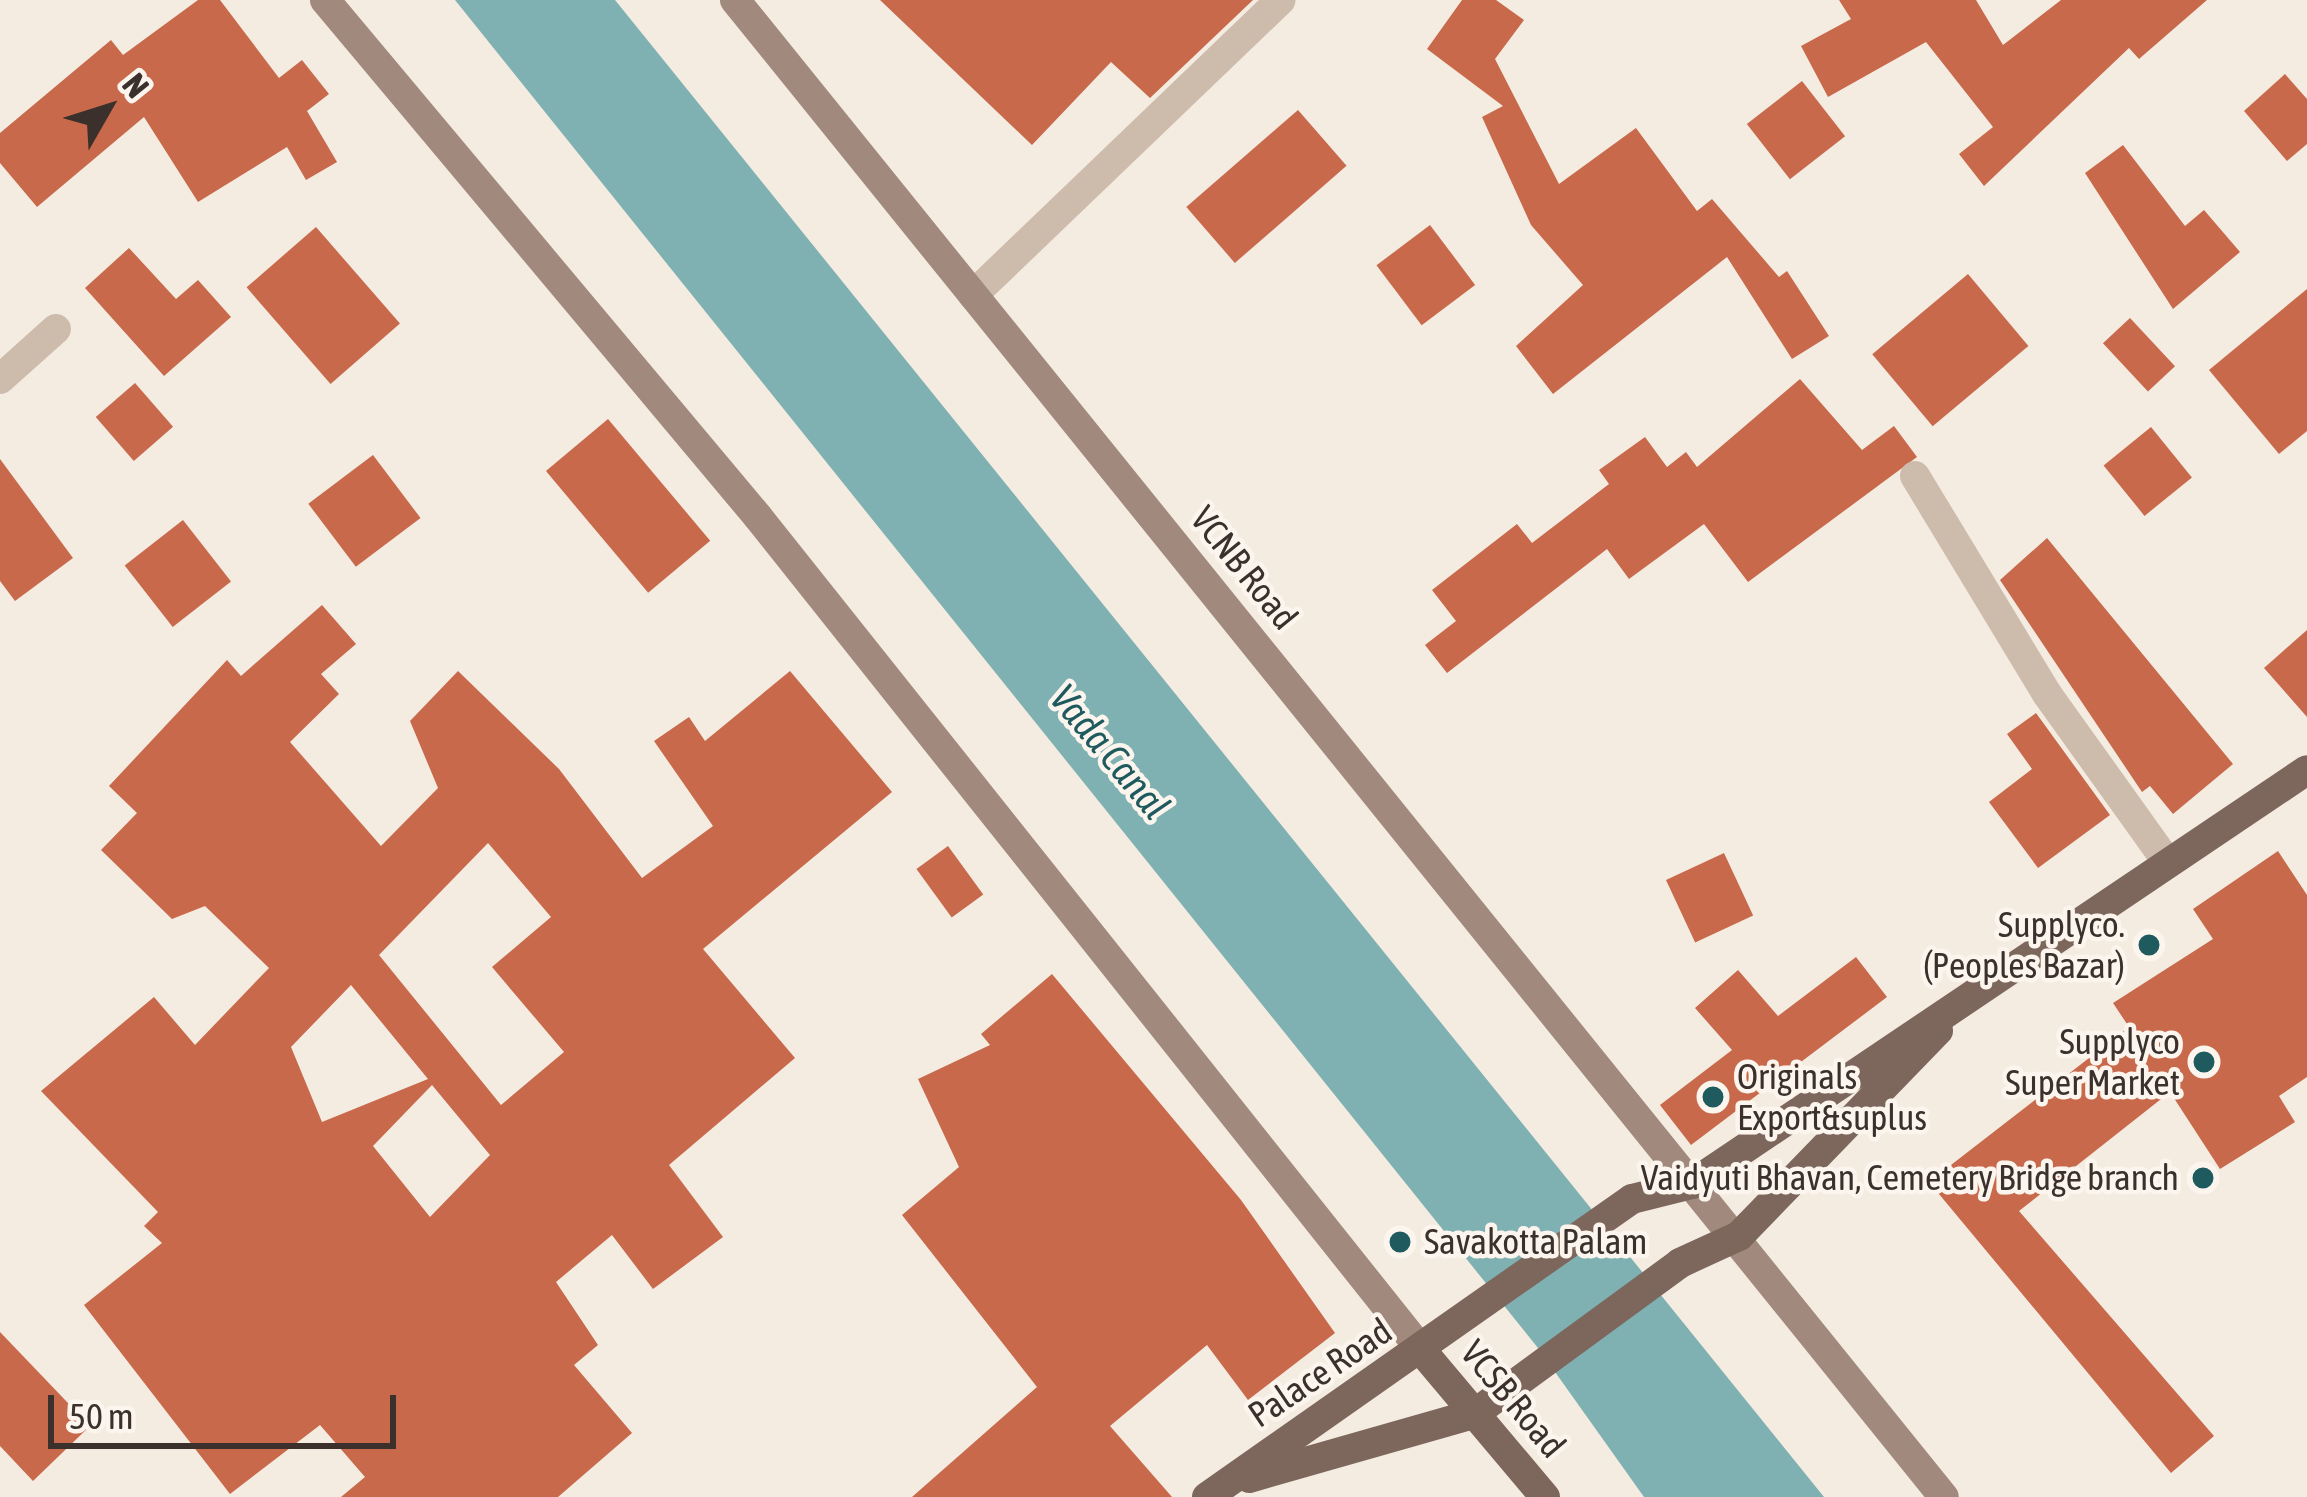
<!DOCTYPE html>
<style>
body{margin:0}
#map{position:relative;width:2307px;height:1497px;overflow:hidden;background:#f4ebe1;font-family:"Asap Condensed",sans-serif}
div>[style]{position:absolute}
.water>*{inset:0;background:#7fb0b2}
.building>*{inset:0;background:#c8694b;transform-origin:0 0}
.minor>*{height:30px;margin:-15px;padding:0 15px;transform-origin:15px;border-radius:15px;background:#cdbbac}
.secondary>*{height:30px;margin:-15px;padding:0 15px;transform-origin:15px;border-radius:15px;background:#a18a7d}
.primary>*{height:30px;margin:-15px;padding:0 15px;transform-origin:15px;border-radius:15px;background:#7d675c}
.dots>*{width:33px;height:33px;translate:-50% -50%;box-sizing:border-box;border:6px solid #fbf5ee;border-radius:50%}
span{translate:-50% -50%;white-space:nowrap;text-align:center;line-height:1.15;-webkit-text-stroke:9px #fbf5ee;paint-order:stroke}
.street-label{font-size:36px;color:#3b302b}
.poi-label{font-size:36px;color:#3b302b}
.right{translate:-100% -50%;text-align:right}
.left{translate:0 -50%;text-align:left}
.water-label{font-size:39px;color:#1f5a5e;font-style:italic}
.north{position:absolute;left:48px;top:48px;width:120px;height:120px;-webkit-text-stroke:9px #fbf5ee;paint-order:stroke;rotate:51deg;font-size:33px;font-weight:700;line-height:48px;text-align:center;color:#3b302b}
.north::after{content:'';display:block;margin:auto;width:42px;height:54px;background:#3b302b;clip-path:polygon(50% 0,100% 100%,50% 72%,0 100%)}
.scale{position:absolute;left:48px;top:1395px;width:348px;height:54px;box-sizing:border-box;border:6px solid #3b302b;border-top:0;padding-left:15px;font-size:36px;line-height:42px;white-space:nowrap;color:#3b302b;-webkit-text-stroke:9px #fbf5ee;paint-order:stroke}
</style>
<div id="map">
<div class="water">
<div style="clip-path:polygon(455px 0,615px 0,1824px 1497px,1644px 1497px,1538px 1348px)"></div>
</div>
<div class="building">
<div style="clip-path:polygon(198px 0,220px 0,279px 78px,302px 60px,329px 94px,307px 111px,337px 162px,306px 180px,287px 147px,198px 202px,144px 117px,37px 207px,0 163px,0 133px,111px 40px,123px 55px)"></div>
<div style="clip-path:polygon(880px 0,1253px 0,1150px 98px,1111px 62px,1032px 145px)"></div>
<div style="clip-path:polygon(1462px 0,1496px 0,1524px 20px,1495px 59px,1559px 184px,1636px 128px,1697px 211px,1712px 199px,1779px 277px,1787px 271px,1829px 336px,1792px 359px,1727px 257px,1553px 394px,1516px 346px,1583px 285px,1531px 225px,1482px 117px,1503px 106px,1427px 49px)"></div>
<div style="clip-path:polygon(1839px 0,1976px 0,2003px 45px,2061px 0,2207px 0,2139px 59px,2129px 48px,1984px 186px,1959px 154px,1993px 127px,1926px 42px,1828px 97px,1801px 46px,1851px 19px)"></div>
<div style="clip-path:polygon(2285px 74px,2307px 99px,2307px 144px,2287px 161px,2244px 111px)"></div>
<div style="left:1802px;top:81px;width:70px;height:70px;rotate:52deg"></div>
<div style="left:1298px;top:110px;width:74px;height:148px;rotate:49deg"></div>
<div style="clip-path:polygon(2123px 145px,2185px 226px,2204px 210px,2240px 252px,2173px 309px,2085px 173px)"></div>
<div style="left:1430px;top:225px;width:75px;height:67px;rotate:53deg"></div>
<div style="left:316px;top:227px;width:128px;height:92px;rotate:49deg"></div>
<div style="clip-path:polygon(129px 248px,176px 299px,198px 280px,231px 317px,164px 376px,85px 288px)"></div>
<div style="left:1968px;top:274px;width:94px;height:125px;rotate:50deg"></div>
<div style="clip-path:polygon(2307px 289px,2307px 431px,2279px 454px,2209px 370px)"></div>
<div style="left:2130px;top:318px;width:66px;height:37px;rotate:47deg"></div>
<div style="clip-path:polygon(1800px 379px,1862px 450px,1894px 426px,1917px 457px,1748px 582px,1704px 524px,1629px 579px,1607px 549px,1447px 673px,1425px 645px,1456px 621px,1432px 590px,1517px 524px,1532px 543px,1609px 484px,1599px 470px,1645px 437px,1667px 467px,1686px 452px,1697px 467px)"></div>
<div style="left:135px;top:383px;width:58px;height:52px;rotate:49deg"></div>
<div style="left:608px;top:419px;width:159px;height:81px;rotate:50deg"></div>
<div style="left:2151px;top:427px;width:65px;height:61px;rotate:51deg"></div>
<div style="left:373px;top:455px;width:79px;height:81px;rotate:53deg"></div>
<div style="clip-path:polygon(0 459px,73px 558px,15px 601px,0 581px)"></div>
<div style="left:183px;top:520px;width:78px;height:74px;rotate:52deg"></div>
<div style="clip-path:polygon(2047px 538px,2233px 764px,2173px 814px,2150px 786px,2142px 792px,2000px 580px)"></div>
<div style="clip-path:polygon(evenodd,322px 605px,356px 644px,321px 674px,339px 694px,290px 742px,381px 846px,438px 788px,410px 721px,458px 671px,559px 769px,642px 878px,713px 826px,654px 741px,689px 717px,705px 741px,790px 671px,892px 792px,703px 949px,795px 1058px,669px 1165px,723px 1237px,653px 1289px,612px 1235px,556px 1282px,598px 1345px,574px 1365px,632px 1433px,558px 1497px,341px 1497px,365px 1477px,320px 1425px,230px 1494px,84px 1305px,162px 1243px,144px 1226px,158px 1212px,41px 1091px,154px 997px,195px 1045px,269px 968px,205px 906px,172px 919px,101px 850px,137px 813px,109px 786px,227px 660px,241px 676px,322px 605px,488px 843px,551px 917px,492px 967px,564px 1052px,501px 1105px,379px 955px,488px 843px,322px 605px,351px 985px,428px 1079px,322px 1122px,291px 1047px,351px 985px,322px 605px,432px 1085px,490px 1155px,430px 1217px,373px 1146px,432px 1085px)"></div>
<div style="clip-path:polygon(2307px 630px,2307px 717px,2264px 668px)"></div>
<div style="clip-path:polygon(2036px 713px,2110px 815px,2038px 868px,1989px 802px,2032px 769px,2007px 734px)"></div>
<div style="left:948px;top:846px;width:60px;height:39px;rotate:54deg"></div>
<div style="clip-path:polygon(2278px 851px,2307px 895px,2307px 1077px,2279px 1096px,2295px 1122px,2220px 1169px,2170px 1092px,2019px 1211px,2214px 1436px,2171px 1473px,1929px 1182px,2129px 1027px,2113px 1003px,2213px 939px,2193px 909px)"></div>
<div style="left:1724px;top:853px;width:69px;height:64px;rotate:65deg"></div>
<div style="clip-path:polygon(1856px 957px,1887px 997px,1691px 1145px,1660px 1105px,1732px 1050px,1695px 1008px,1738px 970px,1778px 1016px)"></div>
<div style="clip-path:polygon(1052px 974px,1241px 1200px,1335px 1333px,1248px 1400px,1207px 1345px,1110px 1426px,1172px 1497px,912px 1497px,1037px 1387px,902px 1215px,959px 1167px,918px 1079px,990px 1045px,981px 1034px)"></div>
<div style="clip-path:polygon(0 1332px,90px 1426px,33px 1481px,0 1446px)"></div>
</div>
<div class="minor">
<div style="left:973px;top:295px;width:426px;rotate:-43.8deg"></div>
<div style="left:0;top:379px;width:75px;rotate:-41.8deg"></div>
<div style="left:1915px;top:476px;width:255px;rotate:58.8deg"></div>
<div style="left:2047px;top:694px;width:204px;rotate:54.4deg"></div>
</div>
<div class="secondary">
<div style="left:325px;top:0;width:674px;rotate:50.05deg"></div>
<div style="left:758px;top:517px;width:1066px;rotate:51.47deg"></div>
<div style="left:735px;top:0;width:1924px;rotate:51.08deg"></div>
</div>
<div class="primary">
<div style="left:1422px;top:1351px;width:191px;rotate:49.9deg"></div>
<div style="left:1249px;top:1478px;width:234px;rotate:-15.9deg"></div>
<div style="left:1474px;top:1414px;width:255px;rotate:-36.2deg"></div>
<div style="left:1680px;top:1263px;width:65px;rotate:-24.6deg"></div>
<div style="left:1739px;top:1236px;width:286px;rotate:-45.9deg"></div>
<div style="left:1207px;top:1497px;width:519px;rotate:-35.04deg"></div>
<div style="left:1632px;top:1199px;width:62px;rotate:-14deg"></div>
<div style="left:1692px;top:1184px;width:741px;rotate:-33.95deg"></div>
</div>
<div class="dots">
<div style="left:2149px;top:945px;background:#1f5a5e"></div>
<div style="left:2204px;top:1062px;background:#1f5a5e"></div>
<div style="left:1713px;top:1097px;background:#1f5a5e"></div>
<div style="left:2203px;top:1178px;background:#1f5a5e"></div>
<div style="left:1400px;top:1242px;background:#1f5a5e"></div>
</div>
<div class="street-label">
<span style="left:1244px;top:568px;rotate:51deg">VCNB Road</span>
<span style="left:1320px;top:1373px;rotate:-34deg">Palace Road</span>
<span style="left:1513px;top:1399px;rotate:50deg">VCSB Road</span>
</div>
<div class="poi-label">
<span class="right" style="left:2125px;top:945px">Supplyco.<br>(Peoples Bazar)</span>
<span class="right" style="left:2180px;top:1062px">Supplyco<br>Super Market</span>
<span class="left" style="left:1737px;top:1097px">Originals<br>Export&amp;suplus</span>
<span class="right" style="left:2179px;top:1178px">Vaidyuti Bhavan, Cemetery Bridge branch</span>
<span class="left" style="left:1424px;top:1242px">Savakotta Palam</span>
</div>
<div class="water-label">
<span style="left:1110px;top:752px;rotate:50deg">Vada Canal</span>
</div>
<div class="north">N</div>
<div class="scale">50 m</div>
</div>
